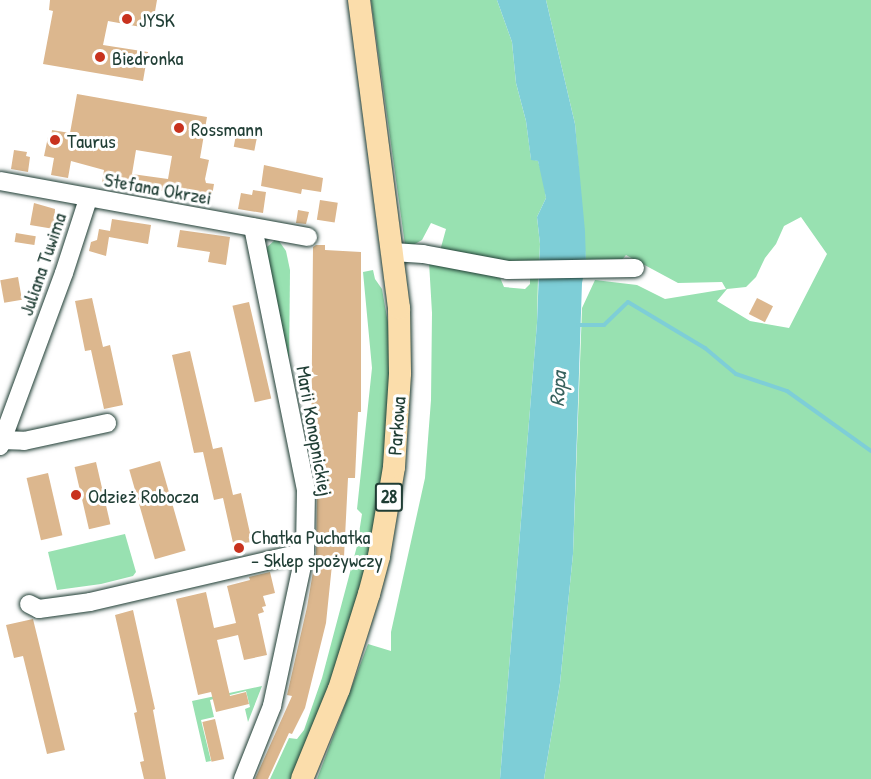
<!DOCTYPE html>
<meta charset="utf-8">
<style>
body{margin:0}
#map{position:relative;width:871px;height:779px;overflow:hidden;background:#fff;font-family:"Patrick Hand",sans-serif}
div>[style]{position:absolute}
.green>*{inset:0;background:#98e1b1}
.water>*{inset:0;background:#7eced7}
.stream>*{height:4px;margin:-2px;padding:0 2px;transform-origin:2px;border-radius:2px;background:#7eced7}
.building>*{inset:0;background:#dcb78e;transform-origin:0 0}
.roads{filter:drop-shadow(0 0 2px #1f3d34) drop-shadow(0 0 2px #1f3d34)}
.minor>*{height:18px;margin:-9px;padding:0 9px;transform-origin:9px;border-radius:9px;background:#fff}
.major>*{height:22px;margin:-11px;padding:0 11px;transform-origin:11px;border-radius:11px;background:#fbddab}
.dots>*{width:16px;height:16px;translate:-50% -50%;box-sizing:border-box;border:3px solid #fff;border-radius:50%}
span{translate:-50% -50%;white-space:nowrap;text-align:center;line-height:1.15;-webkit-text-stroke:6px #fff;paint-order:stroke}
.shield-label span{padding:2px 4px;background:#fff;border:2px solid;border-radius:4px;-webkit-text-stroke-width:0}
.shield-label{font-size:18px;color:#1f3d34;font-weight:700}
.poi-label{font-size:20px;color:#1f3d34}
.left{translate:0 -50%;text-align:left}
.street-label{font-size:20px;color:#1f3d34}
.water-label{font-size:21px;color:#37615d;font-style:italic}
</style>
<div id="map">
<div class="green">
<div style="clip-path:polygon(371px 0,497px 0,512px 42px,516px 83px,526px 121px,531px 159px,538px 161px,543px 177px,546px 198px,537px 217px,540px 244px,539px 266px,527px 261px,504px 261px,440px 251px,446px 229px,431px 223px,422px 240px,413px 245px,405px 245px)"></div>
<div style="clip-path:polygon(evenodd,546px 0,871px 0,871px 779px,544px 779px,560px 683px,573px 554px,582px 308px,595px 280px,637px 285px,665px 299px,726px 289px,722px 282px,678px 283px,626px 255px,620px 262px,586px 263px,575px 124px,546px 0,801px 217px,827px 254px,789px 328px,750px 321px,717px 301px,727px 289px,746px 287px,756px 277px,765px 258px,776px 244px,784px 226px,801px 217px)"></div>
<div style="clip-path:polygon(275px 240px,279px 241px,286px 251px,290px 270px,289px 366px,267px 255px,267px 247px)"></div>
<div style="clip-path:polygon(429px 262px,499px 275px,504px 287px,525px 289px,530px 284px,530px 278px,538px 278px,537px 323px,500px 779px,317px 779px,368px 644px,391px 651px,391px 632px,425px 478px,431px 400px,432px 313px)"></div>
<div style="clip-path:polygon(373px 270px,375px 279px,382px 289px,389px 329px,389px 400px,380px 495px,363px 581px,344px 648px,293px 779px,270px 779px,289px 738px,297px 739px,304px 730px,322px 678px,357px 546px,362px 514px,357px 509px,372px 368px,363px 272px)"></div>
<div style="clip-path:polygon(125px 534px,136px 572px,133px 576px,101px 584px,57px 590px,48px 552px)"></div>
<div style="clip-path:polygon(262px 686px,248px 722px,245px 709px,250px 707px,246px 691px,210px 700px,214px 717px,201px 720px,211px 761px,206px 762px,192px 701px)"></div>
</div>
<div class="water">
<div style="clip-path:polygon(497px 0,546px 0,575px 124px,585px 231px,586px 263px,582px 283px,573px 554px,560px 683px,544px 779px,500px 779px,537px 323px,540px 244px,537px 217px,546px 198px,538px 161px,531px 160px,526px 121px,516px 83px,512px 42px)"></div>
</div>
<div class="stream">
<div style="left:578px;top:325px;width:26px"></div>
<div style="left:604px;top:325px;width:33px;rotate:-44deg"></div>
<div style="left:628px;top:302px;width:90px;rotate:30.9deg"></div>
<div style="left:705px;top:348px;width:40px;rotate:40deg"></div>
<div style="left:736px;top:374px;width:54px;rotate:18.4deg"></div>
<div style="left:787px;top:391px;width:103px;rotate:35.5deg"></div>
</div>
<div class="building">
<div style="clip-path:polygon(50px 0,157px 0,152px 29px,108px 21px,103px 45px,148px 52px,143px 81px,43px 64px,53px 11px,49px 10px)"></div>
<div style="clip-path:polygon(evenodd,77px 94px,207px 117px,200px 158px,209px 160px,205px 179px,206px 183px,214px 184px,211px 202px,191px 199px,192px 195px,102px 183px,104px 170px,71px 161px,68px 178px,51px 175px,54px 158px,44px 156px,48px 137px,51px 138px,52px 130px,70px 133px,77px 94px,136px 150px,172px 156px,168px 179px,132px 174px,136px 150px)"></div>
<div style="left:236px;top:135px;width:21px;height:12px;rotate:11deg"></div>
<div style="clip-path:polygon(14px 150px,27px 152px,26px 156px,30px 157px,28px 172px,11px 169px)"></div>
<div style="clip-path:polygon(264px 165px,323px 178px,321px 192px,302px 189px,301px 194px,261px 186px)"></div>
<div style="clip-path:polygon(253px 190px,266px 192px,263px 213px,238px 209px,241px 193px,252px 195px)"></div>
<div style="left:320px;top:200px;width:18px;height:20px;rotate:9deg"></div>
<div style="clip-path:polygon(34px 203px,55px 209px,54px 229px,30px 225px)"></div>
<div style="clip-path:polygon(298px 210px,309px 212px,306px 224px,296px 223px)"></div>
<div style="clip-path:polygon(112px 219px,151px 225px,148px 244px,109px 237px,106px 256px,89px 251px,91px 242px,97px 240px,99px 229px,110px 231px)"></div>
<div style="clip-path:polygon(180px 230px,230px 237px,226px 265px,208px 262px,210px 252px,177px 247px)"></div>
<div style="left:16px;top:233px;width:20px;height:9px;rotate:9deg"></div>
<div style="clip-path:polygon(316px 245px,325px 245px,325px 250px,361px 252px,361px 412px,358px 412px,355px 478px,348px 478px,344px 557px,333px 555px,326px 623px,305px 708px,292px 734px,289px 733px,268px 779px,255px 779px,292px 696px,287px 695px,307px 607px,316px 554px,317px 490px,311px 457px,313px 247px)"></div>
<div style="left:18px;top:277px;width:23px;height:18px;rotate:80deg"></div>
<div style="clip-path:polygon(92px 298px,103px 347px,110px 345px,123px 405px,104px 409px,91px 350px,85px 351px,75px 301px)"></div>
<div style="left:757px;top:298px;width:18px;height:18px;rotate:27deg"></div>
<div style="left:249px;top:302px;width:99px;height:17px;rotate:77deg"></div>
<div style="clip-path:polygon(190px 351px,213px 449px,222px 447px,233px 495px,241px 493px,252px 542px,243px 543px,244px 550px,235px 552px,223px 498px,214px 500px,203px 452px,194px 453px,172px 355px)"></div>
<div style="left:160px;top:461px;width:93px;height:32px;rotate:74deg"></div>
<div style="left:96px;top:462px;width:64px;height:22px;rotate:77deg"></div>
<div style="left:48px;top:473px;width:64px;height:22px;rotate:77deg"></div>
<div style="clip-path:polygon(270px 572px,275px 593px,263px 596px,266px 606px,262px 607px,264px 612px,258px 614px,267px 655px,244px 660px,238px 635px,217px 640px,230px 696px,246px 692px,249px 704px,216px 712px,211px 692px,198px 695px,176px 599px,206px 592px,214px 628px,236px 623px,227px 586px,250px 580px,249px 577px)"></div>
<div style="clip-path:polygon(133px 610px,155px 709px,153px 710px,166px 779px,144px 779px,140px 762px,144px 761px,134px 713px,137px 712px,115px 615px)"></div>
<div style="clip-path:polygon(33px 619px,65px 750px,47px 754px,23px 656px,14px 658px,6px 625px)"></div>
<div style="left:215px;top:719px;width:41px;height:13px;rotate:77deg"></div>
</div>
<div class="roads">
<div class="minor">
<div style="left:0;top:181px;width:313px;rotate:10.3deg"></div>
<div style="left:393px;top:252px;width:30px;rotate:4deg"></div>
<div style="left:423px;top:254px;width:86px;rotate:10.7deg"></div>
<div style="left:508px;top:270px;width:127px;rotate:-0.9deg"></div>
<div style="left:0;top:440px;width:24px;rotate:2deg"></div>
<div style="left:24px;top:441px;width:85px;rotate:-12.2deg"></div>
<div style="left:0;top:446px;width:184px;rotate:-69.7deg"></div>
<div style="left:64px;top:273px;width:78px;rotate:-72deg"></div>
<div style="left:29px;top:604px;width:11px;rotate:27deg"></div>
<div style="left:39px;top:609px;width:51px;rotate:-7.8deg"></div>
<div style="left:90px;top:602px;width:221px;rotate:-13.1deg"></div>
<div style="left:243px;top:779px;width:79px;rotate:-68.3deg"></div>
<div style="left:272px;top:706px;width:157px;rotate:-77.9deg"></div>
<div style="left:305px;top:552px;width:62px;rotate:-89.1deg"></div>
<div style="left:306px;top:490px;width:268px;rotate:-101.4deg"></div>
</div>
<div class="major">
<div style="left:302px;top:779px;width:97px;rotate:-67.7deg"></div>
<div style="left:339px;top:689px;width:100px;rotate:-72.5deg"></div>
<div style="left:369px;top:594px;width:39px;rotate:-75deg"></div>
<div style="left:379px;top:556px;width:90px;rotate:-80.4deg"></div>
<div style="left:394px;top:467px;width:94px;rotate:-86.3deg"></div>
<div style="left:400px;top:373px;width:65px;rotate:-90.9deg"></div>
<div style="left:399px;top:308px;width:311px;rotate:-97.4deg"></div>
</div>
</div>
<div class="dots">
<div style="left:127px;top:19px;background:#c8321e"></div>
<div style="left:100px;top:57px;background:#c8321e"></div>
<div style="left:179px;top:128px;background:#c8321e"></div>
<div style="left:55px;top:140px;background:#c8321e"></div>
<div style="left:76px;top:495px;background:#c8321e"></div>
<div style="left:239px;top:548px;background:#c8321e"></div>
</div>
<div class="shield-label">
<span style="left:389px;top:497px">28</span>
</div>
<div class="poi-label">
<span class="left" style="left:139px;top:19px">JYSK</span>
<span class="left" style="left:112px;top:57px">Biedronka</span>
<span class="left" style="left:191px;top:128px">Rossmann</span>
<span class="left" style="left:67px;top:140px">Taurus</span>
<span class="left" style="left:88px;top:495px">Odzież Robocza</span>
<span class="left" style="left:251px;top:548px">Chatka Puchatka<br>- Sklep spożywczy</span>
</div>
<div class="street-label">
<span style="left:158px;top:188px;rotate:10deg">Stefana Okrzei</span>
<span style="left:42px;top:264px;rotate:-71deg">Juliana Tuwima</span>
<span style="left:396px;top:426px;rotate:-86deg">Parkowa</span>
<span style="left:315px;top:431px;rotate:80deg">Marii Konopnickiej</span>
</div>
<div class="water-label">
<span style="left:558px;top:389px;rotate:-86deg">Ropa</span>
</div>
</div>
